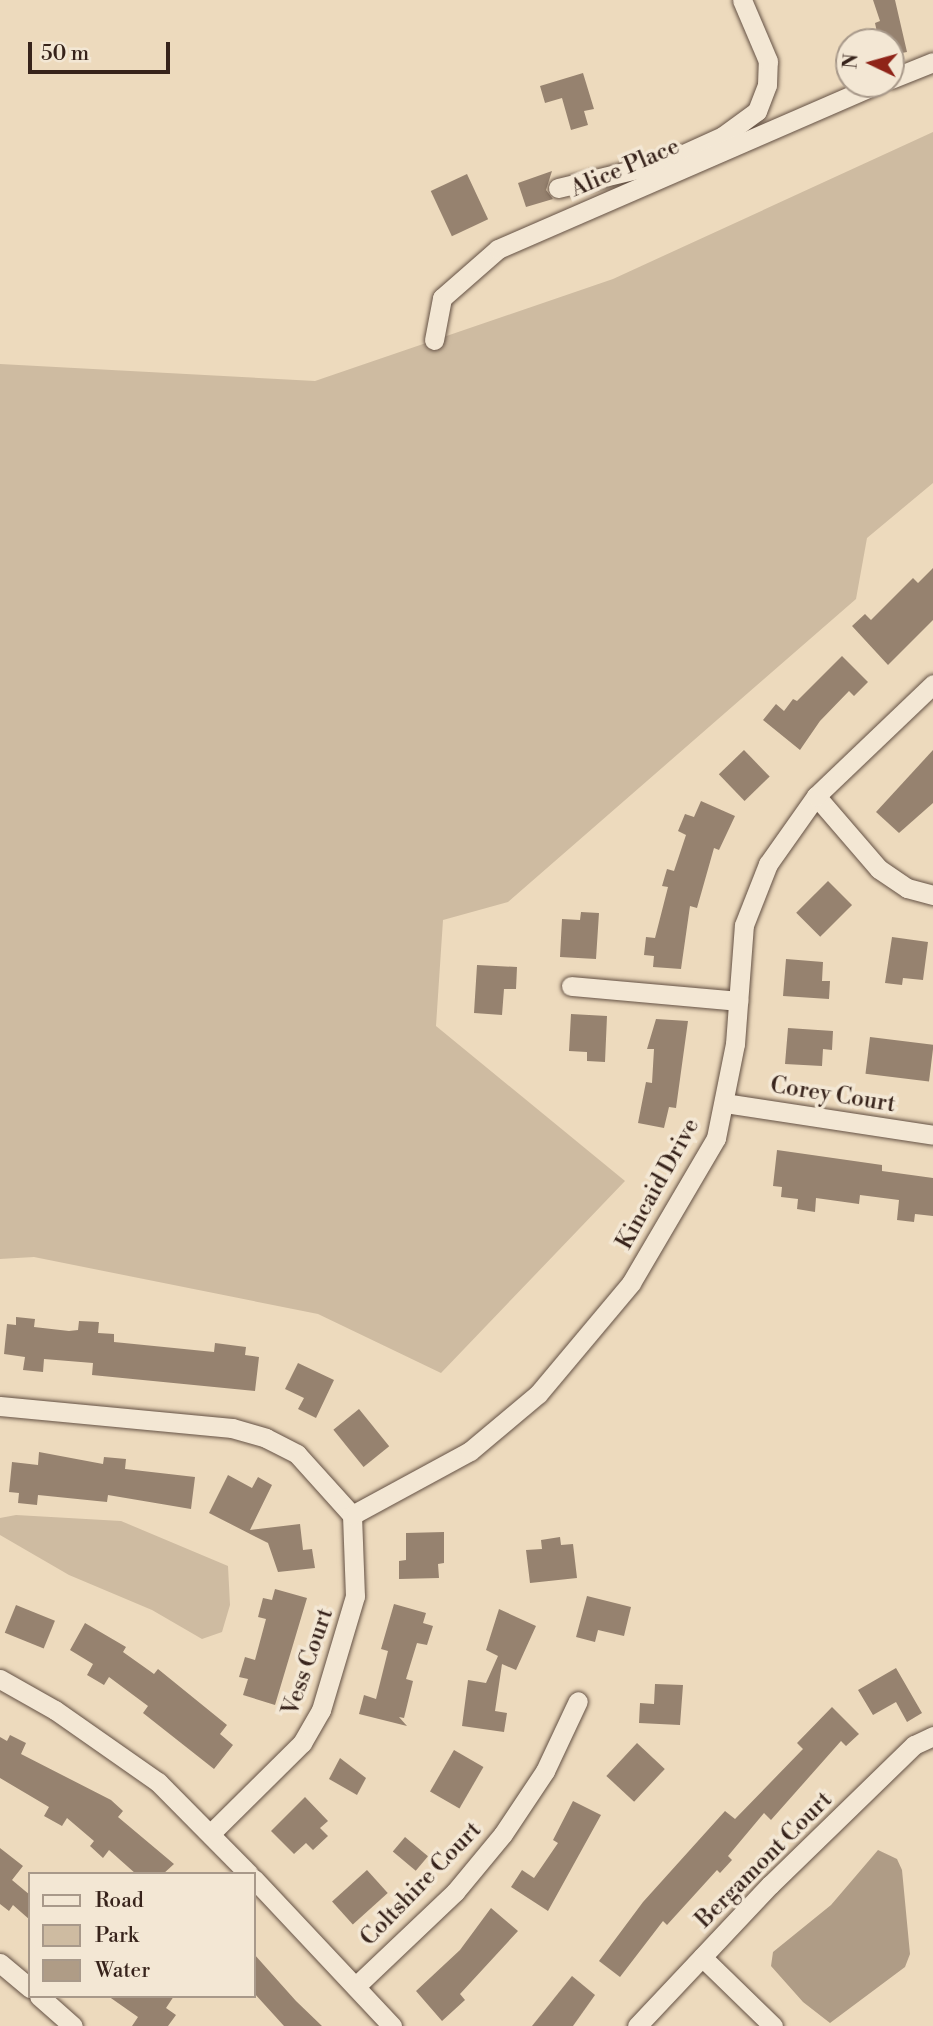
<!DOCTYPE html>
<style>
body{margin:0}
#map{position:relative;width:933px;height:2026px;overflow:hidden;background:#eddabd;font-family:"Libre Bodoni",serif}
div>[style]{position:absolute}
.green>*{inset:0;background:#cebba1}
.water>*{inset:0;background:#af9c86}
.building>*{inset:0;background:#96826f;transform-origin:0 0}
.roads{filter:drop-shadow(0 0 2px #645144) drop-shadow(0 0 2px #645144)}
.minor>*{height:19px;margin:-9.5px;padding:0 9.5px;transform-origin:9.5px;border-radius:9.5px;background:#f3e7d4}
span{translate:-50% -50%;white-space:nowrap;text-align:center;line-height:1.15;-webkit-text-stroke:7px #f3e7d4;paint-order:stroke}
.street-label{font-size:23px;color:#37231b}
.legend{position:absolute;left:28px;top:1872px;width:228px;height:126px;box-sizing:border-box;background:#f3e7d4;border:2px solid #a8998a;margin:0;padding:9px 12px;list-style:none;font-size:21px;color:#37231b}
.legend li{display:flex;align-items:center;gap:14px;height:35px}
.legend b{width:35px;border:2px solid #a8998a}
.north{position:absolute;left:835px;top:28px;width:70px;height:70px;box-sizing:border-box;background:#f3e7d4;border:2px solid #a8998a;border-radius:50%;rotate:275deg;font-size:19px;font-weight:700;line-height:28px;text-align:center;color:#37231b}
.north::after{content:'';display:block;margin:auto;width:24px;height:32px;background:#8f2418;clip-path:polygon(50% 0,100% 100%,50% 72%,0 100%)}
.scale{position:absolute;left:28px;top:42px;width:142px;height:32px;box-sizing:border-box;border:4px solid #37231b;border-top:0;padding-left:9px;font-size:21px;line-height:24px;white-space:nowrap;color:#37231b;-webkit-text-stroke:5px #f3e7d4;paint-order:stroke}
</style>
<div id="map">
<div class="green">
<div style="clip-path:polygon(933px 132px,933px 483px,867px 538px,856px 599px,508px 902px,443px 920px,436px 1026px,625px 1181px,441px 1373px,318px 1314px,34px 1257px,0 1259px,0 364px,315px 381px,613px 279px)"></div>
<div style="clip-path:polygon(16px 1515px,121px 1521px,228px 1566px,230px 1605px,222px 1632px,202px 1639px,152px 1610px,69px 1575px,0 1535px,0 1518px)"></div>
</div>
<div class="water">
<div style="clip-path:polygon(878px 1850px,897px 1859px,902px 1870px,910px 1954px,905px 1967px,830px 2023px,803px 2002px,771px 1966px,773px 1952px,831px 1905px)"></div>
</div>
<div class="building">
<div style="clip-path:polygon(873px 0,895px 0,907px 52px,891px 55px,891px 42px,879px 42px,875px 23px,880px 21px)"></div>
<div style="clip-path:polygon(583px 73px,594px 109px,584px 111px,588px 125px,571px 130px,562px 98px,545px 103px,540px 86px)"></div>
<div style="clip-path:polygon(552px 171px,546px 190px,553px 199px,526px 207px,518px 183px)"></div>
<div style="left:467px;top:174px;width:50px;height:40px;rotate:65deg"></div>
<div style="clip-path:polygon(933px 568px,933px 620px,888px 665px,852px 626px,865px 614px,871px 620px,913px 578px,918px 583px)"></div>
<div style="clip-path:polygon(842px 656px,868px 682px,854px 696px,849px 691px,820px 721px,800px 750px,763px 720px,776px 704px,784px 711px,793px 699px,797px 701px)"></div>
<div style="left:744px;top:750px;width:37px;height:35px;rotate:46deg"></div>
<div style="clip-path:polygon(933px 750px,933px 803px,899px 833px,876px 812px)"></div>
<div style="clip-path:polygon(701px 801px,735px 816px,719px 850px,714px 848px,697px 908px,690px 906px,681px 969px,653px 967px,654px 956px,644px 955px,646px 937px,655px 938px,668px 887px,662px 886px,667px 869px,674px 871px,686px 835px,678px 831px,685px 814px,694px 817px)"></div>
<div style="left:828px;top:881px;width:34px;height:45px;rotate:45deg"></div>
<div style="clip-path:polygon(581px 912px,599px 913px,596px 959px,560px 957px,562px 919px,580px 920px)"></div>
<div style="clip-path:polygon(892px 937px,928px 942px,923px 980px,903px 978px,902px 985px,885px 983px)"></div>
<div style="clip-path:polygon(786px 959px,823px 962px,822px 981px,830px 981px,829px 999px,783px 996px)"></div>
<div style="clip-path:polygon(477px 965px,517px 967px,516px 989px,504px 989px,502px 1015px,474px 1013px)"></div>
<div style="clip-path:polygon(571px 1014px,607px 1016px,605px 1062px,587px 1061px,587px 1052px,569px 1051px)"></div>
<div style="clip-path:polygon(656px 1019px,688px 1021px,676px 1108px,669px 1107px,664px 1128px,638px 1123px,646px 1082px,652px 1083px,654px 1049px,647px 1049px)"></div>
<div style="clip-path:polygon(788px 1028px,833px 1031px,832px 1050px,823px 1049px,822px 1066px,785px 1064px)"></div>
<div style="left:870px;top:1037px;width:64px;height:37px;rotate:7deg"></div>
<div style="clip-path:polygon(777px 1150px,882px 1165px,882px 1171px,933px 1178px,933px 1216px,915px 1214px,914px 1222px,897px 1220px,899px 1200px,860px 1195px,859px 1204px,816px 1198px,815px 1212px,797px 1209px,798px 1199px,781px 1197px,782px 1187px,773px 1186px)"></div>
<div style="clip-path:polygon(16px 1317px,35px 1319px,34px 1327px,69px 1331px,78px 1330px,79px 1321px,99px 1322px,98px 1333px,114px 1334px,114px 1342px,214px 1352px,215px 1343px,246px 1347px,245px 1355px,259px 1357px,255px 1391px,92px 1375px,93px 1363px,44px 1359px,43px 1372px,23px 1370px,25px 1357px,4px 1354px,7px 1324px,16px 1325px)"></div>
<div style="clip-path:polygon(298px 1363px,334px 1380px,316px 1418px,298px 1409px,304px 1398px,285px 1389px)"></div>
<div style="left:359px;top:1409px;width:48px;height:33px;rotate:51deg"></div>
<div style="clip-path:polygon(39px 1452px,103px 1464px,104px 1457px,126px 1459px,125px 1469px,195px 1477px,191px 1509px,108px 1495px,107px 1502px,38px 1495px,37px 1505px,18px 1503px,19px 1493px,9px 1492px,12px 1462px,38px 1465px)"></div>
<div style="clip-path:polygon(228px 1475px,252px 1488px,258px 1477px,272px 1485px,250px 1530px,300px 1524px,303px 1550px,312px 1549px,315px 1568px,278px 1572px,268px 1543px,209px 1513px)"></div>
<div style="clip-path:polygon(444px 1532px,444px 1563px,438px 1564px,439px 1578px,399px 1579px,399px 1561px,406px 1560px,406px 1533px)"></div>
<div style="clip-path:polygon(560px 1537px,561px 1545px,573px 1544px,577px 1578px,530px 1583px,526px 1550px,542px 1549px,541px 1540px)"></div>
<div style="clip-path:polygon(275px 1589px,307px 1598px,275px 1705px,243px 1695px,248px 1679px,239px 1677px,245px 1657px,255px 1660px,266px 1619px,258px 1617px,263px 1598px,272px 1600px)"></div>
<div style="clip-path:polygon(587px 1596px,631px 1607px,624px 1636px,598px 1630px,595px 1642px,576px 1637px)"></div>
<div style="clip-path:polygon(394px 1604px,426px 1613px,423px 1623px,433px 1626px,427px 1645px,417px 1643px,406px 1679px,413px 1681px,404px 1718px,399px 1717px,407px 1726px,359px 1714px,364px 1695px,376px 1699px,388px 1651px,381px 1649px)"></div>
<div style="left:16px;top:1605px;width:42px;height:30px;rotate:22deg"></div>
<div style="clip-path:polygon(499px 1609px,536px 1626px,516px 1670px,502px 1664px,495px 1711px,507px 1713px,504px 1732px,462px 1726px,468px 1680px,486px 1683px,498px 1656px,486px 1650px)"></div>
<div style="clip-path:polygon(85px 1623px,126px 1647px,123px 1652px,154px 1674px,158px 1669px,227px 1725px,220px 1734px,233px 1745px,214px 1769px,143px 1713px,148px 1706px,109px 1677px,104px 1685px,87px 1675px,93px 1664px,70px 1650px)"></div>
<div style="clip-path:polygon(896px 1668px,922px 1713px,907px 1722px,896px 1702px,873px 1715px,858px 1690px)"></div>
<div style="clip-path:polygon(655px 1684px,683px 1685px,680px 1725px,639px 1723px,640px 1703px,654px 1704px)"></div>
<div style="clip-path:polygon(832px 1707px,859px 1734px,846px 1746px,841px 1741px,771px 1820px,764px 1813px,728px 1856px,732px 1860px,720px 1873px,717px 1870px,667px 1925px,663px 1921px,620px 1977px,599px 1961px,643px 1902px,725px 1811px,735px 1819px,803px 1749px,797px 1743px)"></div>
<div style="clip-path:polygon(10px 1735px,26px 1743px,21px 1754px,111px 1800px,123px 1811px,118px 1817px,174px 1864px,163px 1874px,136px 1874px,109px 1850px,103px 1858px,90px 1846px,94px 1841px,67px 1818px,62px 1826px,44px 1816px,49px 1807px,0 1778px,0 1737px,7px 1741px)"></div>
<div style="left:637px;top:1743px;width:38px;height:45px;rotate:43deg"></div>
<div style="left:454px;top:1750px;width:34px;height:48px;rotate:30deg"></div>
<div style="clip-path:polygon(340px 1758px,366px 1778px,357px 1795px,329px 1779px)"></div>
<div style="clip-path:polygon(305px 1797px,328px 1821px,320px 1828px,328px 1836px,313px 1850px,306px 1843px,294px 1854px,271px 1831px)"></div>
<div style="clip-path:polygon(573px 1801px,601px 1815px,548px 1911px,511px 1887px,522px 1870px,534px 1878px,558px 1843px,553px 1840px)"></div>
<div style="left:405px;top:1837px;width:30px;height:19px;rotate:40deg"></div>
<div style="clip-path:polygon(0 1848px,23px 1866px,12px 1880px,30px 1895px,30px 1920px,13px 1905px,9px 1911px,0 1904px)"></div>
<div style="left:367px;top:1870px;width:31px;height:47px;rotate:48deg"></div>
<div style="clip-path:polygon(491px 1908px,518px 1931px,460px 1994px,465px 2000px,442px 2021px,416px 1991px,460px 1950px)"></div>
<div style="clip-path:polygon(254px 1954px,296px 2001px,322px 2026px,284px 2026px,254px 1993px)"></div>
<div style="clip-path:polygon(572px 1976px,595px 1995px,573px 2026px,532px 2026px)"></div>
<div style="clip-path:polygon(108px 1996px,174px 1996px,166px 2008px,176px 2015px,168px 2026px,132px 2026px,138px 2017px)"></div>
</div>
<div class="roads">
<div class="minor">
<div style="left:891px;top:79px;width:45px;rotate:-22deg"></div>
<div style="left:558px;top:188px;width:111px;rotate:-13.5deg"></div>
<div style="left:666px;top:162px;width:63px;rotate:-24.5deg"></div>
<div style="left:723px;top:136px;width:42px;rotate:-36.3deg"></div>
<div style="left:757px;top:111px;width:28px;rotate:-69deg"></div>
<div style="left:767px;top:85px;width:24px;rotate:-88deg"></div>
<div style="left:768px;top:61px;width:66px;rotate:-113.1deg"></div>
<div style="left:434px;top:340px;width:43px;rotate:-79.2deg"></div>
<div style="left:442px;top:298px;width:74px;rotate:-41.2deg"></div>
<div style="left:498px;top:249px;width:414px;rotate:-23.5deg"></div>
<div style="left:816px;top:796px;width:96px;rotate:49.2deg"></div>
<div style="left:879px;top:869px;width:34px;rotate:34deg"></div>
<div style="left:907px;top:888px;width:27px;rotate:15deg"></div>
<div style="left:571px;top:986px;width:168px;rotate:5.1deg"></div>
<div style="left:725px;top:1103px;width:210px;rotate:8.7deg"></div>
<div style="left:0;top:1406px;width:233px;rotate:5.4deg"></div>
<div style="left:232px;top:1428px;width:35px;rotate:16deg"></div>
<div style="left:266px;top:1438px;width:35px;rotate:27deg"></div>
<div style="left:297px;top:1454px;width:82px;rotate:48deg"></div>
<div style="left:352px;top:1515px;width:81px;rotate:87.9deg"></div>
<div style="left:355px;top:1596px;width:119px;rotate:106.6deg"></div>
<div style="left:321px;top:1710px;width:38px;rotate:120deg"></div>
<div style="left:302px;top:1743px;width:128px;rotate:135.3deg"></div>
<div style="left:352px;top:1515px;width:134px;rotate:-28.5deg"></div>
<div style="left:470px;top:1451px;width:89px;rotate:-40deg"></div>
<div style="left:538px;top:1394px;width:145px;rotate:-50deg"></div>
<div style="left:631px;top:1283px;width:168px;rotate:-59.6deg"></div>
<div style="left:716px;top:1138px;width:96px;rotate:-78.6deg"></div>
<div style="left:735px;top:1044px;width:119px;rotate:-85.7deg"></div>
<div style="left:744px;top:925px;width:66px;rotate:-68.5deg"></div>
<div style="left:768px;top:864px;width:83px;rotate:-54.8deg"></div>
<div style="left:816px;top:796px;width:162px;rotate:-43.7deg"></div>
<div style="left:0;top:1679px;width:63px;rotate:29.4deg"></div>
<div style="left:55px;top:1710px;width:126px;rotate:35deg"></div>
<div style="left:158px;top:1782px;width:129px;rotate:45.3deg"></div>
<div style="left:254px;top:1879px;width:202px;rotate:46.8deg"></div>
<div style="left:702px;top:1957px;width:99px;rotate:44.2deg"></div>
<div style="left:0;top:1963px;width:39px;rotate:40deg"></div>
<div style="left:356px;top:1986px;width:137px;rotate:-43.5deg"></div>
<div style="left:455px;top:1892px;width:75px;rotate:-50.4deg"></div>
<div style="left:503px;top:1834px;width:76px;rotate:-56.3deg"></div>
<div style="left:545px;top:1771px;width:77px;rotate:-64.8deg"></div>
<div style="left:39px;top:1996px;width:45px;rotate:41.4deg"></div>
<div style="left:637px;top:2026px;width:194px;rotate:-46.7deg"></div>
<div style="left:770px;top:1885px;width:201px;rotate:-44.2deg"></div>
<div style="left:914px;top:1745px;width:21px;rotate:-25deg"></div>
</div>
</div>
<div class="street-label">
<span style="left:625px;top:168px;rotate:-23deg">Alice Place</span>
<span style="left:833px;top:1095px;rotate:9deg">Corey Court</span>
<span style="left:658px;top:1184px;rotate:-61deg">Kincaid Drive</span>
<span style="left:308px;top:1662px;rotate:-71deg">Vess Court</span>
<span style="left:764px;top:1860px;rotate:-45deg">Bergamont Court</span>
<span style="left:421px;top:1884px;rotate:-46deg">Coltshire Court</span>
</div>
<ul class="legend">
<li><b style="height:9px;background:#f3e7d4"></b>Road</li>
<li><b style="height:19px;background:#cebba1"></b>Park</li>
<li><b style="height:19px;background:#af9c86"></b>Water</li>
</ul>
<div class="north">N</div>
<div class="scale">50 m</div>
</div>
